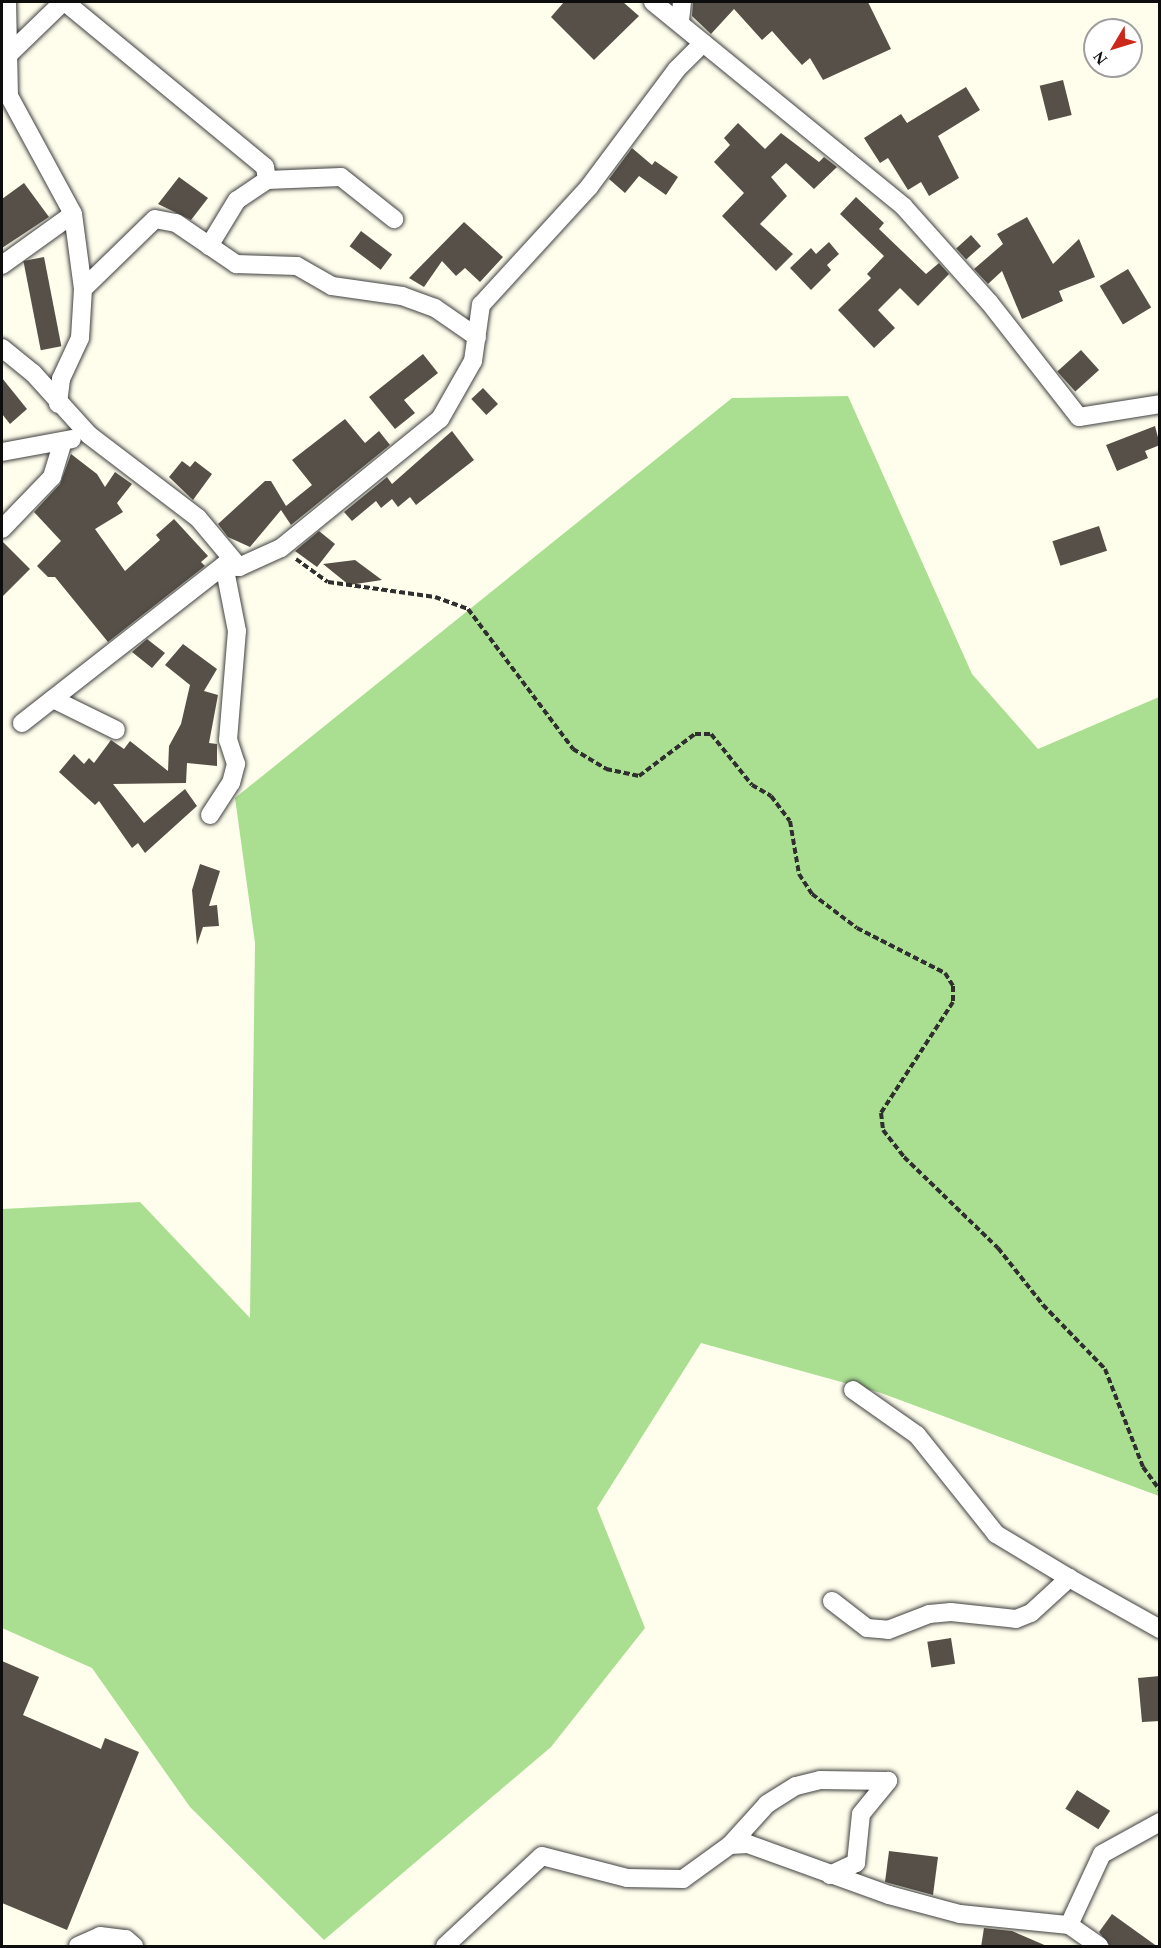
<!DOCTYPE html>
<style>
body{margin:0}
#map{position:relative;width:1161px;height:1948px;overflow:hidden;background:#fffeed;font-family:"Times New Roman",serif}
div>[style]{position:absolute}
.forest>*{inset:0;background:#aadf91}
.building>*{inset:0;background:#575048;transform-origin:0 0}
.path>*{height:4px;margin-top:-2px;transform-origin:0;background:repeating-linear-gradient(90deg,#2f2f2f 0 6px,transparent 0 9px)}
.roads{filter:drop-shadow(0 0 2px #404040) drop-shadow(0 0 2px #404040)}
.street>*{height:18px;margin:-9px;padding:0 9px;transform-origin:9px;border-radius:9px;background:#fff}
span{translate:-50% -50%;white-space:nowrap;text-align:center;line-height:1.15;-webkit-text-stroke:6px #fff;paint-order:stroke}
.frame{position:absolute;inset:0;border:3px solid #0d0d0d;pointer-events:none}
.north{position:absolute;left:1083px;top:18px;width:60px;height:60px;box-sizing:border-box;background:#fff;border:2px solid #9e9e9e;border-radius:50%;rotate:232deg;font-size:16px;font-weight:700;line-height:24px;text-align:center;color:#0d0d0d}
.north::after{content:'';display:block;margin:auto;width:21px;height:27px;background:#ca2819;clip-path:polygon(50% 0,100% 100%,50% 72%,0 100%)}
</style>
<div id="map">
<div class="forest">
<div style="clip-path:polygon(848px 396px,972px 674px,1038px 749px,1159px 697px,1159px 1496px,881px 1393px,701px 1343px,597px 1508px,645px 1628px,551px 1747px,324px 1940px,190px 1807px,92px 1668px,2px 1628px,2px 1209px,140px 1202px,250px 1318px,255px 943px,235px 798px,732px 398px)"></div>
</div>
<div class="building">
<div style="clip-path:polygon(564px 2px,623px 2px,639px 16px,594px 60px,551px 17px)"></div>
<div style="clip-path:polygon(693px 2px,868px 2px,891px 49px,823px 80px,810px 58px,802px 65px,772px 31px,762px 40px,734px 9px,711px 34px,692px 16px)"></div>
<div style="left:1063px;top:80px;width:36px;height:24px;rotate:76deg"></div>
<div style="clip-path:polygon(966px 87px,980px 110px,938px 136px,959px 178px,929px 196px,921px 182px,908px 190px,888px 158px,880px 163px,864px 138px,901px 114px,907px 123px)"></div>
<div style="clip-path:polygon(738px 123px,765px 149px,781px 133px,819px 162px,824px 157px,837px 167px,814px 189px,786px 163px,771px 177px,787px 196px,760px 224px,793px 254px,776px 271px,722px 216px,744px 193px,714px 162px,730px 145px,724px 138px)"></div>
<div style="clip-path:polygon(632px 148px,652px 165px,655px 161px,678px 177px,666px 195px,639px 176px,625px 193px,609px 179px)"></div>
<div style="clip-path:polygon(179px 177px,208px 198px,191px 220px,158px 204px)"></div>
<div style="clip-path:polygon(24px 183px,49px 217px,2px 248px,2px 199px)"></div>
<div style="clip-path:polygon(856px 197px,884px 223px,879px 229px,926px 274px,939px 263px,949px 274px,918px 306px,900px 288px,878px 310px,895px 328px,874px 348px,838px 310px,871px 278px,867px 274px,884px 256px,840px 214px)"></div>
<div style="clip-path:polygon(1027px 217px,1053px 264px,1079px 239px,1095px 277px,1059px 291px,1063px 301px,1022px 319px,1002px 271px,988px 284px,974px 269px,1003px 244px,997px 234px)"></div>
<div style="clip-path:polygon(464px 222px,503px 257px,480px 282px,465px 268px,456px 276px,442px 261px,424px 287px,409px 278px)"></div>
<div style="left:361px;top:231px;width:39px;height:19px;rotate:37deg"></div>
<div style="left:971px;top:235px;width:15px;height:20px;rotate:48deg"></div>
<div style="clip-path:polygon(829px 242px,839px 254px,827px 265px,831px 270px,811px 290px,790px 268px,811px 248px,816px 254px)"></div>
<div style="left:44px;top:257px;width:91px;height:21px;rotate:79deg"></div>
<div style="left:1128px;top:269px;width:45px;height:33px;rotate:59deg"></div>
<div style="left:1081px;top:350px;width:27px;height:32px;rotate:48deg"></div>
<div style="clip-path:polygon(423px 354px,438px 373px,404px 400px,415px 413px,395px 429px,369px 397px)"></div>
<div style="clip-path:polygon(2px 378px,27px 409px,10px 424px,2px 414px)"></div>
<div style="left:483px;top:388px;width:22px;height:16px;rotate:47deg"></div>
<div style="clip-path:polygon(345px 419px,365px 443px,379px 431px,390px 445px,291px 525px,281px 510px,250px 547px,228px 537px,218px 524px,265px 481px,271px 481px,286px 506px,312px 485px,292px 460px)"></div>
<div style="clip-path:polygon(1155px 426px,1160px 445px,1145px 451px,1148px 458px,1117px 471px,1106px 445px)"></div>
<div style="clip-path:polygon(452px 431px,474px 460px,416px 505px,410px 497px,398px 507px,392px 499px,381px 508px,376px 501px,352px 521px,344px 512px,387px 477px,392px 484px)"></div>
<div style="clip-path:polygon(71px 454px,97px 474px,105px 487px,115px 472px,132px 484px,117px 503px,123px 512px,95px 529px,125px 571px,160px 540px,156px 535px,174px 519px,208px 556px,201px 562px,205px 566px,108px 642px,55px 577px,48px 577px,37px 566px,61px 541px,34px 512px,60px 484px)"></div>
<div style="clip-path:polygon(182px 461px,190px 467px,195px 461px,212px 474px,193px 500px,169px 477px)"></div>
<div style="left:1099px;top:526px;width:26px;height:49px;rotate:72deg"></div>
<div style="clip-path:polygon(319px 531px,335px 544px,317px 567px,295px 551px)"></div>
<div style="clip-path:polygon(2px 541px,30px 569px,2px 597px)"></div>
<div style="clip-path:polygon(355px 560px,382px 580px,349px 585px,323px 564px)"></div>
<div style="clip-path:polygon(147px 639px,165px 653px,152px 668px,132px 652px)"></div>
<div style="clip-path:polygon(183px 644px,217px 669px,204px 691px,218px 695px,209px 743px,217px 744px,217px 766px,187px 763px,186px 783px,113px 784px,144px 823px,185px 789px,197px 806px,145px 853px,138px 843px,132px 848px,99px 801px,95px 805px,59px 772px,74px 754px,84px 764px,89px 758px,94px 763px,111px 740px,124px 749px,130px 741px,168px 771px,169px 746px,181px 724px,190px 685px,165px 665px)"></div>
<div style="clip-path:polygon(200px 864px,220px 871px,209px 906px,217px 905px,219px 926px,203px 927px,197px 945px,192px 890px)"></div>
<div style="left:951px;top:1638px;width:26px;height:24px;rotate:81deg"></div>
<div style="clip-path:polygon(2px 1661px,39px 1677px,23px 1715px,101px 1749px,105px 1738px,139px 1752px,67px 1930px,2px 1903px)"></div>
<div style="clip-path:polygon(1160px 1676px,1160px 1721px,1142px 1722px,1138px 1678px)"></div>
<div style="left:1077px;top:1790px;width:39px;height:22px;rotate:32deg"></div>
<div style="clip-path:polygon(889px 1851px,938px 1857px,933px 1895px,885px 1882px)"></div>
<div style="clip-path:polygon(1112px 1914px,1158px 1947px,1110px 1946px,1099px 1932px)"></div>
<div style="clip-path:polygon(984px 1928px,1012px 1931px,1049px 1947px,981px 1947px)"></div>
</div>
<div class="path">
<div style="left:296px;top:559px;width:39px;rotate:36deg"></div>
<div style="left:328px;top:582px;width:108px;rotate:8deg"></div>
<div style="left:435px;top:597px;width:35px;rotate:20deg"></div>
<div style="left:468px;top:609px;width:175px;rotate:53.1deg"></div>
<div style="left:573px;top:749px;width:39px;rotate:31deg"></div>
<div style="left:606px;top:769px;width:34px;rotate:12deg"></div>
<div style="left:639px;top:776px;width:70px;rotate:-36.9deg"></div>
<div style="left:695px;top:734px;width:16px"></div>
<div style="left:711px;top:734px;width:65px;rotate:51.2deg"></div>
<div style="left:752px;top:785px;width:22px;rotate:30deg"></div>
<div style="left:771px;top:796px;width:31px;rotate:53deg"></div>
<div style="left:790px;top:821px;width:54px;rotate:80.4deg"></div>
<div style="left:799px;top:874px;width:24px;rotate:57deg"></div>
<div style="left:812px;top:894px;width:56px;rotate:37.1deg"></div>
<div style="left:857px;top:928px;width:99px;rotate:27.1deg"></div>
<div style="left:945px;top:973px;width:15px;rotate:58deg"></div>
<div style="left:953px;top:986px;width:16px;rotate:90deg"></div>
<div style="left:953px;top:1002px;width:132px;rotate:123deg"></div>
<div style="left:881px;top:1113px;width:17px;rotate:83deg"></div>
<div style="left:883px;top:1130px;width:34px;rotate:52deg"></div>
<div style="left:904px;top:1157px;width:131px;rotate:44.1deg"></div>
<div style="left:998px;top:1248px;width:73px;rotate:51.7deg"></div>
<div style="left:1043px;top:1305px;width:89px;rotate:45.9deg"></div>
<div style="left:1105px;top:1369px;width:105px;rotate:68.8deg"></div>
<div style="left:1143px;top:1467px;width:29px;rotate:54deg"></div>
</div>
<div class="roads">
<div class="street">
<div style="left:7px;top:2px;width:94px;rotate:88.8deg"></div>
<div style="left:9px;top:96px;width:134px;rotate:61.5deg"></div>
<div style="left:73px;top:214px;width:76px;rotate:82.4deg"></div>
<div style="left:83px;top:289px;width:49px;rotate:93.5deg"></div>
<div style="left:80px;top:338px;width:45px;rotate:114.9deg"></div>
<div style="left:61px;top:379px;width:25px;rotate:97deg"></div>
<div style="left:65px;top:2px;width:259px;rotate:39.5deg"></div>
<div style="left:265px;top:167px;width:13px;rotate:81deg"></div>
<div style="left:267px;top:180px;width:36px;rotate:146deg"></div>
<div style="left:237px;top:200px;width:54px;rotate:121.3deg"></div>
<div style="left:653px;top:2px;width:324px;rotate:39.2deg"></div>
<div style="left:904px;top:207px;width:127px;rotate:48.2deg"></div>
<div style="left:989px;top:302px;width:146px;rotate:52deg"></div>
<div style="left:1079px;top:417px;width:82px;rotate:-9.1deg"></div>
<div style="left:680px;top:21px;width:19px;rotate:-84deg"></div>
<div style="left:3px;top:60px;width:83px;rotate:-44deg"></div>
<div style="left:267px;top:180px;width:74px;rotate:-2.3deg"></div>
<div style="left:341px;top:177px;width:68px;rotate:38.4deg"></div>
<div style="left:2px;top:265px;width:87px;rotate:-35.7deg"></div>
<div style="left:83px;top:289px;width:100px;rotate:-44.2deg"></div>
<div style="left:155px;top:219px;width:21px;rotate:11deg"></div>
<div style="left:176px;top:223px;width:73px;rotate:34.3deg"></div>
<div style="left:236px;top:264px;width:61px;rotate:1.9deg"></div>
<div style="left:297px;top:266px;width:40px;rotate:29.7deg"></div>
<div style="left:332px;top:286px;width:71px;rotate:8.1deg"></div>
<div style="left:402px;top:296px;width:35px;rotate:20deg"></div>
<div style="left:435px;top:308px;width:51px;rotate:34.6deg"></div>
<div style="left:2px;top:348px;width:40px;rotate:39deg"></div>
<div style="left:33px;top:373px;width:84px;rotate:47.9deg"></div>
<div style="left:89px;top:435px;width:137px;rotate:37.3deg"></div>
<div style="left:198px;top:518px;width:64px;rotate:50.1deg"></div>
<div style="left:2px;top:452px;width:71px;rotate:-10.5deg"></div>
<div style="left:2px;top:529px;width:72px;rotate:-46.1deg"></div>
<div style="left:52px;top:477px;width:37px;rotate:-73deg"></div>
<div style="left:53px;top:699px;width:70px;rotate:26.2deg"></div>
<div style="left:22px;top:723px;width:256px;rotate:-38deg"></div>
<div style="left:224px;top:565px;width:15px;rotate:8deg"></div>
<div style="left:239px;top:567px;width:46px;rotate:-24.3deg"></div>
<div style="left:281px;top:548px;width:205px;rotate:-39.1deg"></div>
<div style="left:440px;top:419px;width:67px;rotate:-60.4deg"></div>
<div style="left:473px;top:361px;width:57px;rotate:-81.9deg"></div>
<div style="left:481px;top:305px;width:160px;rotate:-47.5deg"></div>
<div style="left:589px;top:187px;width:147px;rotate:-53.3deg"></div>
<div style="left:677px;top:69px;width:37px;rotate:-45deg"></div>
<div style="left:210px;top:815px;width:38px;rotate:-57deg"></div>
<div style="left:231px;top:783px;width:20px;rotate:-75deg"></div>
<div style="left:236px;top:764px;width:25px;rotate:-108deg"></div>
<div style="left:228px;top:740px;width:109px;rotate:-85.3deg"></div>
<div style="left:237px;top:631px;width:67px;rotate:-101.1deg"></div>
<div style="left:853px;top:1390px;width:78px;rotate:35.1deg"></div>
<div style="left:917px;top:1435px;width:127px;rotate:51.4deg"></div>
<div style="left:996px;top:1534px;width:85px;rotate:31.1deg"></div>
<div style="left:832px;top:1601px;width:44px;rotate:37.6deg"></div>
<div style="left:867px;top:1628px;width:21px;rotate:5deg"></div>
<div style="left:888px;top:1630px;width:44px;rotate:-21.3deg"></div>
<div style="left:929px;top:1614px;width:22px;rotate:-5deg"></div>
<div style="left:951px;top:1612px;width:65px;rotate:6.1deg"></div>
<div style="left:1016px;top:1619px;width:16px;rotate:-22deg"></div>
<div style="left:1031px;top:1613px;width:52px;rotate:-42.6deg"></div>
<div style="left:1069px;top:1578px;width:104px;rotate:29.3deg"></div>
<div style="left:730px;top:1845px;width:55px;rotate:-47.9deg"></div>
<div style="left:767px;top:1804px;width:34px;rotate:-32deg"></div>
<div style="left:796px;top:1786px;width:25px;rotate:-14deg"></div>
<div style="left:820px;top:1780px;width:68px;rotate:0.8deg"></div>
<div style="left:830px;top:1875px;width:29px;rotate:-25deg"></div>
<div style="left:856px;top:1863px;width:49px;rotate:-84.2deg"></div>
<div style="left:861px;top:1814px;width:43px;rotate:-50.7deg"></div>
<div style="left:1069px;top:1925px;width:78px;rotate:-65.1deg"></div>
<div style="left:1102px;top:1854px;width:66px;rotate:-28.9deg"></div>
<div style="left:78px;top:1946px;width:24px;rotate:-24deg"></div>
<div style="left:100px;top:1936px;width:26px;rotate:7deg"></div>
<div style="left:126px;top:1939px;width:11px;rotate:41deg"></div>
<div style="left:445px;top:1946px;width:132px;rotate:-42.9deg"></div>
<div style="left:542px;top:1856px;width:88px;rotate:14.5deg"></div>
<div style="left:627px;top:1878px;width:56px;rotate:1deg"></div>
<div style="left:683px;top:1879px;width:58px;rotate:-35.9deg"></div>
<div style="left:730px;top:1845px;width:18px;rotate:-3deg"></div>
<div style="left:748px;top:1844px;width:150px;rotate:19.9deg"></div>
<div style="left:889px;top:1895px;width:73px;rotate:15deg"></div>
<div style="left:960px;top:1914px;width:110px;rotate:5.8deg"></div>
<div style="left:1069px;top:1925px;width:37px;rotate:35deg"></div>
</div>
</div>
<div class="frame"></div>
<div class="north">N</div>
</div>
